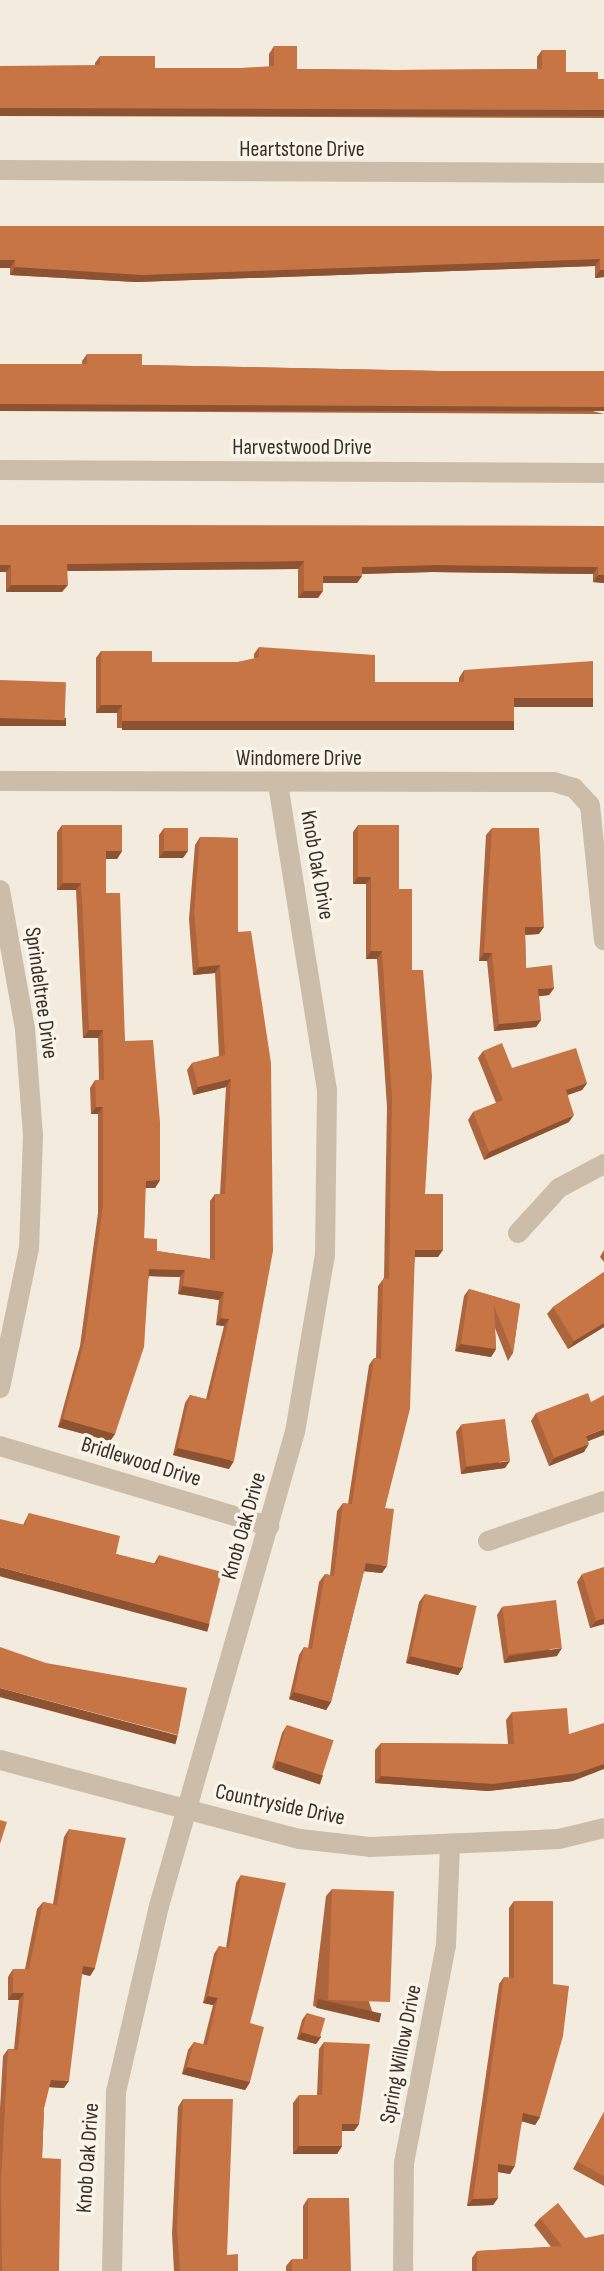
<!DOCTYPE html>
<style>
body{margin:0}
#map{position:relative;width:604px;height:2271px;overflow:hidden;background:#f3ebdd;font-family:"Sofia Sans Condensed",sans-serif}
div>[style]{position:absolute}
.minor>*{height:20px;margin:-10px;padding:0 10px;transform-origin:10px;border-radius:10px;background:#cbbda9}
.wall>*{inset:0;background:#ac653c}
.shaded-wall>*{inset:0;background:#8c5231;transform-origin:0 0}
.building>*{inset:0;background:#c87546;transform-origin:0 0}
span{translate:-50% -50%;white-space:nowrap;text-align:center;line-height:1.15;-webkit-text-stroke:7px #faf5ea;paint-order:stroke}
.street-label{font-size:22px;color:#383029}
</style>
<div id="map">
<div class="minor">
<div style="left:0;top:170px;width:604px;rotate:0.28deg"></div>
<div style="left:0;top:470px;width:604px;rotate:0.28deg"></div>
<div style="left:0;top:781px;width:554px;rotate:0.1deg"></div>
<div style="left:554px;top:782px;width:21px;rotate:17deg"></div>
<div style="left:574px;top:788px;width:23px;rotate:47deg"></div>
<div style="left:590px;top:805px;width:136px;rotate:84.1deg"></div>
<div style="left:0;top:890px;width:141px;rotate:79.8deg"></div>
<div style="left:25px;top:1029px;width:107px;rotate:85.7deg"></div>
<div style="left:33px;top:1136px;width:112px;rotate:92deg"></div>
<div style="left:29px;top:1248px;width:143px;rotate:101.7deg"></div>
<div style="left:518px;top:1233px;width:61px;rotate:-47.7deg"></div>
<div style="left:559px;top:1188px;width:51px;rotate:-28.1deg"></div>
<div style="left:0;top:1446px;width:281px;rotate:16.6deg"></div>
<div style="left:488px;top:1541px;width:123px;rotate:-19deg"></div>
<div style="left:0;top:1760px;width:310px;rotate:14.8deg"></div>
<div style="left:300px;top:1839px;width:70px;rotate:6.5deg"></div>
<div style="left:370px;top:1847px;width:189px;rotate:-2.4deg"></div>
<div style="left:559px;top:1839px;width:46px;rotate:-13.7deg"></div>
<div style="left:112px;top:2271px;width:179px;rotate:-88.7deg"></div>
<div style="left:116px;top:2092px;width:191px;rotate:-77deg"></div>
<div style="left:159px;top:1906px;width:493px;rotate:-74deg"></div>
<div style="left:295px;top:1432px;width:180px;rotate:-80.4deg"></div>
<div style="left:325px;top:1255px;width:165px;rotate:-89.3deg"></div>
<div style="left:327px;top:1090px;width:311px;rotate:-99.1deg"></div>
<div style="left:403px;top:2271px;width:108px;rotate:-89.5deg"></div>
<div style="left:404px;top:2163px;width:222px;rotate:-79.1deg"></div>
<div style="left:446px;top:1945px;width:98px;rotate:-87.7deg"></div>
</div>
<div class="wall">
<div style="clip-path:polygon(274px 46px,297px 69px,396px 70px,537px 69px,537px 57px,542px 50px,566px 72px,598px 79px,604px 79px,604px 118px,0 116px,95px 65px,95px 63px,100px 56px,155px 68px,242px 68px,269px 67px,269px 54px)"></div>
<div style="clip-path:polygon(0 226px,604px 226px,604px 277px,595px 278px,595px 266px,136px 282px,10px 275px,10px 268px,0 268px)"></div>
<div style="clip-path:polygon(87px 354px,142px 365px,440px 371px,604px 414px,0 411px,0 364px,82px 364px,82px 361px)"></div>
<div style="clip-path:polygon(0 525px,604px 526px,604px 583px,593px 582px,593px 574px,432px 572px,362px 574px,362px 576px,357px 583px,323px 583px,318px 598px,298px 598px,298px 569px,67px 571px,62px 592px,6px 592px,6px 572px,0 572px)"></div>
<div style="clip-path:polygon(259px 647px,375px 682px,459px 682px,459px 678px,464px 670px,588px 705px,514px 705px,509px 728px,117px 728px,117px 713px,96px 713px,96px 658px,101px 651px,152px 662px,238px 662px,254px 659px,254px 654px)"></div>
<div style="clip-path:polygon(62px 825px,122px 851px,117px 859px,106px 859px,106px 893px,125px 1041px,160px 1180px,155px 1188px,145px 1188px,144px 1238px,157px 1251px,210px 1259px,210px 1201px,215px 1194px,220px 1194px,226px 1087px,193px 1095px,187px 1070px,192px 1063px,219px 1056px,215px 973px,193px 975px,189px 919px,195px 845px,200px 837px,238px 838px,229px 1469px,173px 1455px,185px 1403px,190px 1395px,206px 1399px,224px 1326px,216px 1325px,219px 1300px,178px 1294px,180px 1277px,149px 1276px,115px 1434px,110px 1441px,58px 1427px,80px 1346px,98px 1213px,98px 1114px,91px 1114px,90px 1088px,95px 1080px,99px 1080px,98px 1038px,83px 1038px,76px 890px,57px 890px,57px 832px)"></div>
<div style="clip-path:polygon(358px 825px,399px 889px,412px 970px,425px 1194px,438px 1257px,415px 1257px,385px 1508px,382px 1573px,364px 1571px,331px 1702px,326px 1710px,289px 1699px,299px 1655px,304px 1647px,308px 1648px,319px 1582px,325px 1574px,330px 1575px,337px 1511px,343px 1503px,348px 1504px,369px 1365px,374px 1358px,376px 1358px,378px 1286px,384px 1278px,387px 1107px,377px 959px,366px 959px,366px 884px,353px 884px,353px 832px)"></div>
<div style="clip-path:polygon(164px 828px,183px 858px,159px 858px,159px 835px)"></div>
<div style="clip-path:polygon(492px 828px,539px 934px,525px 935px,526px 968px,554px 988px,549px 995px,539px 996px,541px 1020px,536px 1027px,494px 1031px,487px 961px,479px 961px,486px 835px)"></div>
<div style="clip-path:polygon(483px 1051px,512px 1068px,587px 1083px,582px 1090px,568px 1095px,569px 1122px,484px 1160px,468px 1120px,473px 1112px,496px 1103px,478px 1058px)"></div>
<div style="clip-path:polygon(604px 1250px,604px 1262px,600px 1257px)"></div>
<div style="clip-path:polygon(604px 1272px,604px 1327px,568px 1349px,547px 1314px,553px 1307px)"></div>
<div style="clip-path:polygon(469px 1289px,520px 1304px,513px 1353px,508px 1361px,495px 1328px,496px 1349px,491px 1357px,455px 1351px,464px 1296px)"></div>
<div style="clip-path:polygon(536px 1413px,588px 1441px,584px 1452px,549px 1466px,531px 1421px)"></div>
<div style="clip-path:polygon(461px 1425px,505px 1468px,461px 1474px,456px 1432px)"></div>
<div style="clip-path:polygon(29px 1513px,116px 1554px,154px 1564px,159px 1555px,204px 1631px,23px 1525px)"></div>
<div style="clip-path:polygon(582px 1574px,604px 1624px,590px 1628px,577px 1582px)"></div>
<div style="clip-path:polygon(425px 1594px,463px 1667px,458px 1675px,406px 1663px,419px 1602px)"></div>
<div style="clip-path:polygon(502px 1607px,557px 1656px,504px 1663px,497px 1615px)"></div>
<div style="clip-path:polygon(512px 1712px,573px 1781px,488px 1791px,375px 1783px,375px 1750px,381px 1743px,508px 1744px,506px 1720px)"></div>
<div style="clip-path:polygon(287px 1725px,323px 1776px,318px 1783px,272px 1768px,282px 1733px)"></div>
<div style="clip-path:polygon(69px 1829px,95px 1968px,90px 1976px,82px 1974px,64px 2088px,49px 2087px,44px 2108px,42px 2158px,59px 2271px,0 2271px,0 2108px,3px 2056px,8px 2049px,14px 2049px,19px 2000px,8px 2000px,8px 1977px,13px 1969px,25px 1969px,37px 1909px,43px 1902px,53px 1904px,64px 1837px)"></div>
<div style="clip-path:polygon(241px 1875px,250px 2023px,250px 2082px,245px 2090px,182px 2074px,188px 2050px,194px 2042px,203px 2045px,213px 2005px,203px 2003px,214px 1954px,219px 1946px,226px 1948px,236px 1883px)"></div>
<div style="clip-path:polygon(332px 1889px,375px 2020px,313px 2006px,326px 1896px)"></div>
<div style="clip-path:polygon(514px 1901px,540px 2117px,535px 2125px,522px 2121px,510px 2174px,498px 2172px,498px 2198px,493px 2205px,467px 2206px,499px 1984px,504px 1977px,509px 1978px,509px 1908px)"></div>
<div style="clip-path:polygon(307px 2013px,321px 2037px,316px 2044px,297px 2039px,302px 2020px)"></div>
<div style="clip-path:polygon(324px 2042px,359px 2124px,354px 2131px,342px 2131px,342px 2146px,337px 2154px,293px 2154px,293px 2103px,299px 2095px,317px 2095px,319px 2049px)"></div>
<div style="clip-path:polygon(183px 2099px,227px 2255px,238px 2271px,174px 2271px,172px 2234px,178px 2107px)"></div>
<div style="clip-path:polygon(604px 2112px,604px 2186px,573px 2169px)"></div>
<div style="clip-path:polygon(308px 2198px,351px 2271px,286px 2271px,286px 2266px,292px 2259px,303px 2259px,303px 2206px)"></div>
<div style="clip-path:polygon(540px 2218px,585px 2238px,604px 2271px,472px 2271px,472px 2258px,477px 2251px,551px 2247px,534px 2225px)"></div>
</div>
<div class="shaded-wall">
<div style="left:0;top:108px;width:604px;height:8px"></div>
<div style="clip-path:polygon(600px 259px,595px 266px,136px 282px,10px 275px,15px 267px)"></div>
<div style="clip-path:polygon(0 260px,15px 260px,10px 268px,0 268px)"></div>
<div style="clip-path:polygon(600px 270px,604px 270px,604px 277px,595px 278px)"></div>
<div style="left:0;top:404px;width:604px;height:7px"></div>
<div style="clip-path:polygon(304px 561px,298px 569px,62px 571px,67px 564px)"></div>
<div style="clip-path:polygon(0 565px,11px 565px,6px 572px,0 572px)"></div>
<div style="clip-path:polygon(437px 565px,598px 567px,593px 574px,432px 572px,357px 574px,362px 567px)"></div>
<div style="clip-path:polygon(598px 575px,604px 575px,604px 583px,593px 582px)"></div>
<div style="clip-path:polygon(323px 576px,362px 576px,357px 583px,318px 583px)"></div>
<div style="clip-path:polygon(11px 585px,68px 585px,62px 592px,6px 592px)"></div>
<div style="clip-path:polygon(304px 591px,323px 591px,318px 598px,298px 598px)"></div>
<div style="left:514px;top:698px;width:79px;height:9px"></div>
<div style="clip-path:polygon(101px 705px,122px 705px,117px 713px,96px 713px)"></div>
<div style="left:0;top:718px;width:66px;height:8px"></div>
<div style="left:122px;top:721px;width:392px;height:9px"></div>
<div style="clip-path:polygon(106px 851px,122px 851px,117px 859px,101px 859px)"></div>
<div style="clip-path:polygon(164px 851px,188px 851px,183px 858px,159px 858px)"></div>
<div style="clip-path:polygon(358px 877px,371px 877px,366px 884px,353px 884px)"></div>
<div style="clip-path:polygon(63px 883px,81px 883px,76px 890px,57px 890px)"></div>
<div style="clip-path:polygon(525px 927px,544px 927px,539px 934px,520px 935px)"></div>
<div style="clip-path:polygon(371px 951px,382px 951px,377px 959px,366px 959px)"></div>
<div style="clip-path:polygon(484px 953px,492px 953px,487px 961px,479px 961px)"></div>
<div style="clip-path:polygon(220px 965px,215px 973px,193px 975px,199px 967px)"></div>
<div style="clip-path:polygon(554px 988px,549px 995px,533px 997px,538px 989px)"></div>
<div style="clip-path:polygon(541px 1020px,536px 1027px,494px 1031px,499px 1024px)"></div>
<div style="clip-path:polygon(89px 1030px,103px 1030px,98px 1038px,83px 1038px)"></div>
<div style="clip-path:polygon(231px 1079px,226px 1087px,193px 1095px,198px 1087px)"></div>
<div style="clip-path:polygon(587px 1083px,582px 1090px,561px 1097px,566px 1090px)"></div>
<div style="clip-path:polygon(96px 1107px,103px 1107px,98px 1114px,91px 1114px)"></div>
<div style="clip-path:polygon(574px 1115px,569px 1122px,484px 1160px,489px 1152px)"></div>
<div style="clip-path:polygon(160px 1180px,155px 1188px,140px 1188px,146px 1181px)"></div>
<div style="clip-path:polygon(415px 1250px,443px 1250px,438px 1257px,410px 1257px)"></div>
<div style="clip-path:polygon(149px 1269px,185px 1270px,180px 1277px,144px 1276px)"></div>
<div style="clip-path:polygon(183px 1286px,224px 1292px,219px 1300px,178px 1294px)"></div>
<div style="clip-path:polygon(221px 1318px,229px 1319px,224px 1326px,216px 1325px)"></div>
<div style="clip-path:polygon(604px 1323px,604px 1327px,568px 1349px,574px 1341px)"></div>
<div style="clip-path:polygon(461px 1344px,496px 1349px,491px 1357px,455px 1351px)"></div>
<div style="clip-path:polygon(63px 1419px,115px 1434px,110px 1441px,58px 1427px)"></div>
<div style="clip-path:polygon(604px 1429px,604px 1435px,581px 1444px,586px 1436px)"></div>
<div style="clip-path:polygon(589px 1444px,584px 1452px,549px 1466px,554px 1458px)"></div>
<div style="clip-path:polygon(178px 1448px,234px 1461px,229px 1469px,173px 1455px)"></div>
<div style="clip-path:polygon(510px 1461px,505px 1468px,461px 1474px,466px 1467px)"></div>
<div style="clip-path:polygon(366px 1563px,387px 1566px,382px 1573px,361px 1571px)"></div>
<div style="left:0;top:1567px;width:217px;height:9px;rotate:15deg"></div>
<div style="clip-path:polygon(604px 1618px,604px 1624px,590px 1628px,596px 1621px)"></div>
<div style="clip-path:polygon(562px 1648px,557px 1656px,504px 1663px,509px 1656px)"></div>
<div style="clip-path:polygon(411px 1656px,463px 1667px,458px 1675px,406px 1663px)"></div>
<div style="left:0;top:1688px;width:184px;height:9px;rotate:15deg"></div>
<div style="clip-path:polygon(294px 1692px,331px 1702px,326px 1710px,289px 1699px)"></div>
<div style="left:277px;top:1761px;width:48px;height:9px;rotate:18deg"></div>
<div style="clip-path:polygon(604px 1764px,604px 1769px,573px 1781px,488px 1791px,375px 1783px,381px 1776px)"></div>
<div style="clip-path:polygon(83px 1966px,95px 1968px,90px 1976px,78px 1973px)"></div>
<div style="clip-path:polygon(13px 1993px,24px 1993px,19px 2000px,8px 2000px)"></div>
<div style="clip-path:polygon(208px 1996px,218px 1998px,213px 2005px,203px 2003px)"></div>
<div style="left:318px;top:1999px;width:65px;height:9px;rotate:13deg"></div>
<div style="clip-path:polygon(302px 2032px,321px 2037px,316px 2044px,297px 2039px)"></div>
<div style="clip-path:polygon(187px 2067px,250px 2082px,245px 2090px,182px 2074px)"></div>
<div style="clip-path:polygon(51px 2080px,69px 2081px,64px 2088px,46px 2087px)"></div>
<div style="clip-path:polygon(523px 2113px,540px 2117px,535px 2125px,517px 2120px)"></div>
<div style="clip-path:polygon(342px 2124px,359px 2124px,354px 2131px,337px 2131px)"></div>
<div style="clip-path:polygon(299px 2146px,342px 2146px,337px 2154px,293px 2154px)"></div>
<div style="clip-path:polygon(498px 2164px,515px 2166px,510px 2174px,492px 2171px)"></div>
<div style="clip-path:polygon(498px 2198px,493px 2205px,467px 2206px,473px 2199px)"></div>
</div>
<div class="building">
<div style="clip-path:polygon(274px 46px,297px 46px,297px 69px,396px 70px,542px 69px,542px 50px,566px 50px,566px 72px,598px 72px,598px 79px,604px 79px,604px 110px,0 108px,0 66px,100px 65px,100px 56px,155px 56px,155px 68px,242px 68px,274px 66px)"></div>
<div style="clip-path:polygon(0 226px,604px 226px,604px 270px,600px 270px,600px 259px,142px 275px,15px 267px,15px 260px,0 260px)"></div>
<div style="clip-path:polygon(87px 354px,142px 354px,142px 365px,440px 371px,604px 371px,604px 407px,0 404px,0 364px,87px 364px)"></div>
<div style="clip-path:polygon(0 525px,604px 526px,604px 575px,598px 575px,598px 567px,437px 565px,362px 567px,362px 576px,323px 576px,323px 591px,304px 591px,304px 561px,67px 564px,68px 585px,11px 585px,11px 565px,0 565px)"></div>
<div style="clip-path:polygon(259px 647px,375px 655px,375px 682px,464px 682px,464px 670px,593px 661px,593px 698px,514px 698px,514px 721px,122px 721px,122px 705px,101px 705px,101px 651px,152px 651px,152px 662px,238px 662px,259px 657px)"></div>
<div style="left:0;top:680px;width:66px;height:38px;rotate:2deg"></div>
<div style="clip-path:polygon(62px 825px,122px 825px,122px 851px,106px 851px,106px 893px,120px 893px,125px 1041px,153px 1040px,160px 1122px,160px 1180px,146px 1181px,144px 1238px,157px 1239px,157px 1251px,215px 1260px,215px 1194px,225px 1194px,231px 1079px,198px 1087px,192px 1063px,225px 1055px,220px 965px,199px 967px,194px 912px,200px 837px,238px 838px,238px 932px,251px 931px,271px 1063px,273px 1251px,234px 1461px,178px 1448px,190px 1395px,209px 1400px,229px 1319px,221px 1318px,224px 1292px,183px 1286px,185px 1270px,149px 1269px,144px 1347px,115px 1434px,63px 1419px,85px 1339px,103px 1205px,103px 1107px,96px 1107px,95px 1080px,104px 1080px,103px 1030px,89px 1030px,81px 883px,63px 883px)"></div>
<div style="clip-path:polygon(358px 825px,399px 825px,399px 889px,412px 889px,412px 970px,423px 970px,432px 1076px,425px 1194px,443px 1194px,443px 1250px,415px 1250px,410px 1409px,385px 1508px,394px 1509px,387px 1566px,366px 1563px,331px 1702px,294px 1692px,304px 1647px,312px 1649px,325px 1574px,334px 1576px,343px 1503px,352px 1504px,374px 1358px,381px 1359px,383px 1278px,389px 1279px,392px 1099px,382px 951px,371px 951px,371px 877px,358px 877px)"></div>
<div style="left:164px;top:828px;width:24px;height:23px"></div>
<div style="clip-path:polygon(492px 828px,539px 828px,544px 927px,525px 927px,526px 968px,552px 965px,554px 988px,538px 989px,541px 1020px,499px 1024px,492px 953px,484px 953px)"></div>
<div style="clip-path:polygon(502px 1043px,512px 1068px,576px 1048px,587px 1083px,566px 1090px,574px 1115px,489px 1152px,473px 1112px,503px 1100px,483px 1051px)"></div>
<div style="clip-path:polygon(604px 1272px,604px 1323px,574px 1341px,553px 1307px)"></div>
<div style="clip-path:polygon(469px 1289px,520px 1304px,513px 1353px,494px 1306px,496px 1349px,461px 1344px)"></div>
<div style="clip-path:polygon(588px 1393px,591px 1402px,604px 1395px,604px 1429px,586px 1436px,589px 1444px,554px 1458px,536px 1413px)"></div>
<div style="left:505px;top:1419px;width:42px;height:44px;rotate:83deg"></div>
<div style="clip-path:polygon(29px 1513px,120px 1536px,116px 1554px,157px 1564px,159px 1555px,222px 1572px,209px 1624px,0 1567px,0 1519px,25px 1525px)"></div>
<div style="clip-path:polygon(604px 1567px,604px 1618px,596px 1621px,582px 1574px)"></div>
<div style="left:425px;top:1594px;width:53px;height:64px;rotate:13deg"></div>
<div style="left:556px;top:1600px;width:48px;height:54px;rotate:83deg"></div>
<div style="clip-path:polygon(0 1647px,46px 1663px,187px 1688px,178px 1735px,0 1688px)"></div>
<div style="clip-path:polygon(567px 1708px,569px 1734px,604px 1723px,604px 1764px,578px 1773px,493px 1784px,381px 1776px,381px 1743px,514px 1744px,512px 1712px)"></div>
<div style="left:287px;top:1725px;width:49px;height:37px;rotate:18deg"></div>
<div style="clip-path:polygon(0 1820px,7px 1822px,0 1844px)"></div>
<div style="clip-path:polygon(69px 1829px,126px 1838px,95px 1968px,83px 1966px,69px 2081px,51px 2080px,44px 2108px,42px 2158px,61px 2159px,59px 2271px,2px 2271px,1px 2182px,8px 2049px,18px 2050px,24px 1993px,13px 1993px,13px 1969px,29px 1969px,43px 1902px,57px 1905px)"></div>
<div style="clip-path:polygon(241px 1875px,286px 1883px,250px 2023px,264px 2027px,250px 2082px,187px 2067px,194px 2042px,207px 2045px,218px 1998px,208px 1996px,219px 1946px,229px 1948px)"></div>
<div style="left:332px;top:1889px;width:62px;height:111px;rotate:2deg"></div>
<div style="clip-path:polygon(514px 1901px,553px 1901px,553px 1984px,569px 1986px,563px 2036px,540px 2117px,523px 2113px,515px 2166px,498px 2164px,498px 2198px,473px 2199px,504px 1977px,514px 1978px)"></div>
<div style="left:307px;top:2013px;width:19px;height:20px;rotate:16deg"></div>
<div style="clip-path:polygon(324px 2042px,370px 2044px,359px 2124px,342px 2124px,342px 2146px,299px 2146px,299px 2095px,322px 2095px)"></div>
<div style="clip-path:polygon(183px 2099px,233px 2099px,227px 2255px,238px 2254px,238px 2271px,180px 2271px,177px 2227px)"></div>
<div style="clip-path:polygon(604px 2112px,604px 2176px,578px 2162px)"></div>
<div style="clip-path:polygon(308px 2198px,349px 2198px,351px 2271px,292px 2271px,292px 2259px,308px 2259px)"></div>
<div style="clip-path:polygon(558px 2203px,585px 2238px,604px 2234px,604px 2271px,477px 2271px,477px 2251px,562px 2246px,540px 2218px)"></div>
</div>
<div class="street-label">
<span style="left:302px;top:150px">Heartstone Drive</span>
<span style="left:302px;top:448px">Harvestwood Drive</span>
<span style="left:299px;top:759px">Windomere Drive</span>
<span style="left:317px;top:865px;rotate:80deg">Knob Oak Drive</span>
<span style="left:41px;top:993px;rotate:82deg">Sprindeltree Drive</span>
<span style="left:141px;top:1462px;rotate:17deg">Bridlewood Drive</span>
<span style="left:244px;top:1526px;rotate:-74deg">Knob Oak Drive</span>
<span style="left:280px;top:1805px;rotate:12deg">Countryside Drive</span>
<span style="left:401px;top:2054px;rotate:-79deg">Spring Willow Drive</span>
<span style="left:88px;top:2158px;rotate:-86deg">Knob Oak Drive</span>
</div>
</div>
